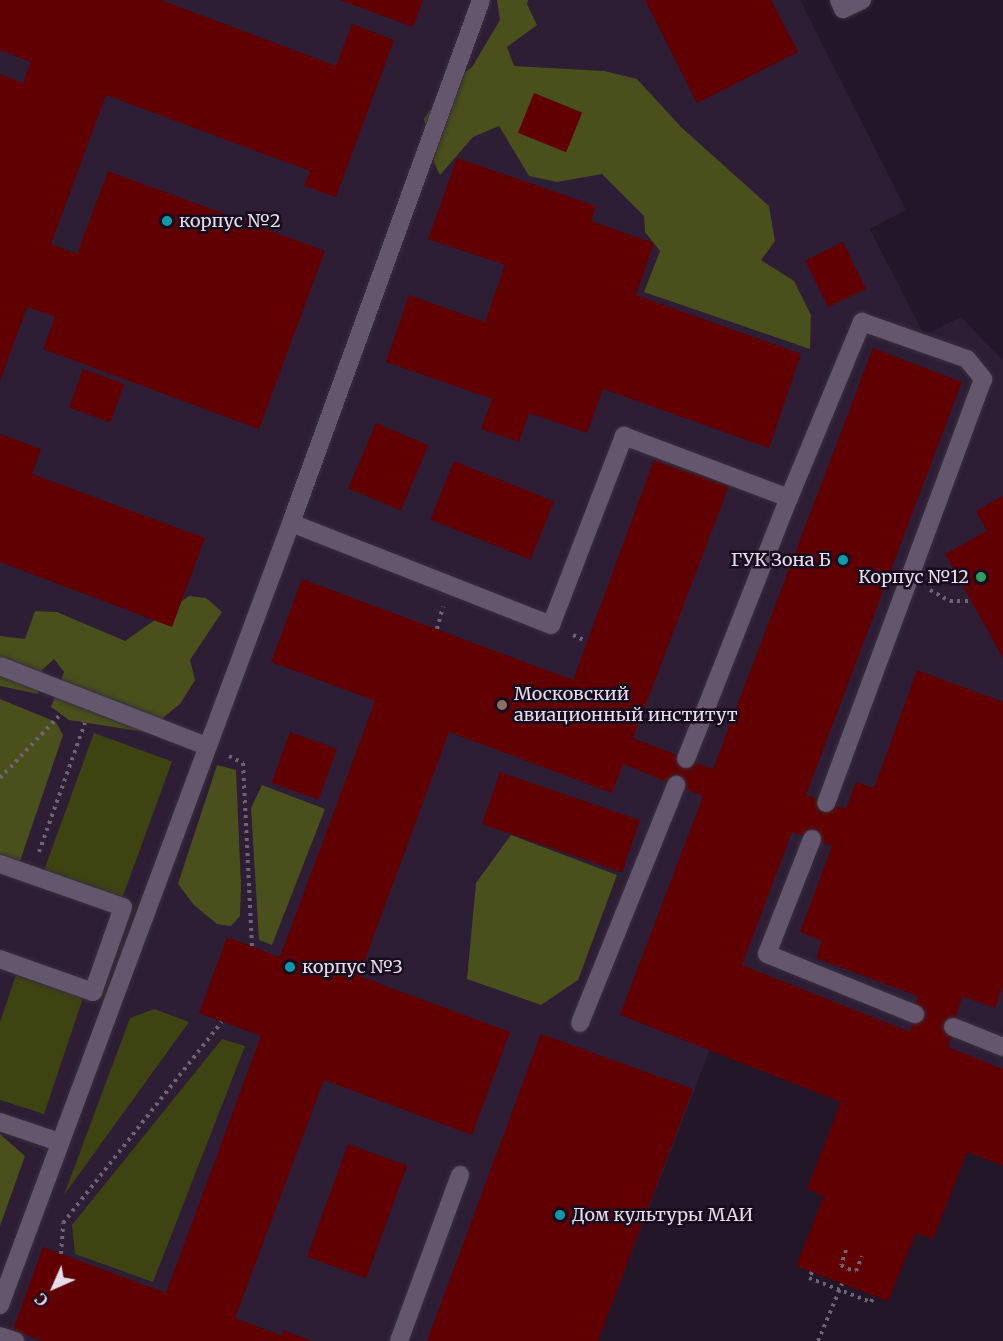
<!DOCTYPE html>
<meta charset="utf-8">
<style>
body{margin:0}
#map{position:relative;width:1003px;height:1341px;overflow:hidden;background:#221628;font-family:Merriweather,serif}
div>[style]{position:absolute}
.built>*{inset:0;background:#2d1d35}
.green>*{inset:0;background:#3e4411;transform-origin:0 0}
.forest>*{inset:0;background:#49501b}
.building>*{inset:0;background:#610002;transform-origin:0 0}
.path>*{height:4px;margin-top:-2px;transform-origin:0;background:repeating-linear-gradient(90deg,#6e6474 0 3px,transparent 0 7.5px)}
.roads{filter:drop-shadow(0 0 2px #372f3c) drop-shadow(0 0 2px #372f3c)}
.lane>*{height:18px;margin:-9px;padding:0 9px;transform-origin:9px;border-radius:9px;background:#64566c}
.street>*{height:18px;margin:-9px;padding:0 9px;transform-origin:9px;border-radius:9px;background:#64566c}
.dots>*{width:16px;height:16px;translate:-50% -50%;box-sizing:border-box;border:3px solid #180d1e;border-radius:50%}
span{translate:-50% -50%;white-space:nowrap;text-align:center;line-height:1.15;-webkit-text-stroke:5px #180d1e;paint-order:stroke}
.poi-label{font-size:18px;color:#e5ddea}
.left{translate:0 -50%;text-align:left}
.right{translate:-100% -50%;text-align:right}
.north{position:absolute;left:24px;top:1257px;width:60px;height:60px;-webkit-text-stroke:4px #180d1e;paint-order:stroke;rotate:225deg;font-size:16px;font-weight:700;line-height:24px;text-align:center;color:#e5ddea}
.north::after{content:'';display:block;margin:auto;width:21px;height:27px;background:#e5ddea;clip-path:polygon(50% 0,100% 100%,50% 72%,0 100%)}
</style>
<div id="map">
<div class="built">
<div style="clip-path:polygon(0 0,800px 0,906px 210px,870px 229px,924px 335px,961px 317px,1003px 360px,1003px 1166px,967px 1152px,933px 1239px,916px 1233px,856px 1235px,815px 1219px,824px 1196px,807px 1189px,841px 1102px,710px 1049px,598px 1341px,0 1341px)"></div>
</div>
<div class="green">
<div style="left:94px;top:733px;width:83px;height:155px;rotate:20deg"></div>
<div style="clip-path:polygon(19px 966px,86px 989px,44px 1114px,0 1100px,0 1022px)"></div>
<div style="clip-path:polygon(154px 1009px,189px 1022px,64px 1195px,130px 1018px)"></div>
<div style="clip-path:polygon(222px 1039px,245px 1046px,153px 1282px,75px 1254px,72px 1225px)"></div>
</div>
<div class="forest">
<div style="clip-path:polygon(497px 0,528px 0,527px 4px,537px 25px,507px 47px,514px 66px,604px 71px,637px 79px,681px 127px,769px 206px,775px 241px,761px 260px,794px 281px,811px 315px,810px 349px,644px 292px,660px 251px,645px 232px,644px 216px,602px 174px,557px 182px,529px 176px,499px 126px,473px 137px,440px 175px,434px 163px,424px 119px,444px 88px,472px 67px,500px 20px)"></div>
<div style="clip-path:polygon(189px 596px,206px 598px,222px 612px,190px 660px,195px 680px,180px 704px,145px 732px,69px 720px,51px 707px,64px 672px,54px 659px,42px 670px,38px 694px,0 686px,0 636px,25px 639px,35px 611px,57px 612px,125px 641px)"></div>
<div style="clip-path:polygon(0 699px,56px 722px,63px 735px,17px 870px,0 864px)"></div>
<div style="clip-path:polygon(217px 765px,236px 770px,241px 886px,240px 916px,231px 926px,217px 924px,194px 905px,178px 884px)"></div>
<div style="clip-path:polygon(262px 785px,325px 809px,272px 945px,259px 940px,251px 808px)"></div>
<div style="clip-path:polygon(511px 835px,617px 875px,578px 980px,541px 1005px,467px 979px,476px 883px)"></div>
<div style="clip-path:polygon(0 1134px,25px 1156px,0 1226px)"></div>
</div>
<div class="building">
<div style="clip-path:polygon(0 0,161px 0,336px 66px,352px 24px,394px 40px,336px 197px,304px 186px,310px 171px,106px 95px,51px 244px,77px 254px,108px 171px,325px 251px,259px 429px,43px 349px,55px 317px,27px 307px,0 381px,0 74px,23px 83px,31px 62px,0 50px)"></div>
<div style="clip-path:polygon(340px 0,423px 0,413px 27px)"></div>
<div style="clip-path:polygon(645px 0,771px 0,798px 52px,697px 103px)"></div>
<div style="left:534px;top:93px;width:52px;height:43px;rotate:22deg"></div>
<div style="clip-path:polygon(457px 158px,596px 206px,591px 221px,654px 243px,636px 295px,801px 354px,769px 448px,603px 389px,587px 433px,529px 413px,519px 442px,481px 429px,492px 399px,386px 362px,409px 295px,485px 322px,505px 265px,428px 239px)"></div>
<div style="left:843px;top:242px;width:52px;height:42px;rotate:64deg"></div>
<div style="clip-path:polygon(evenodd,873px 348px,962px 382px,806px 795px,846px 809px,856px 782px,874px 788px,917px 670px,1003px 702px,1003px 986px,995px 1008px,962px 996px,948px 1047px,1003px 1069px,1003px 1166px,967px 1152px,933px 1239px,916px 1233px,888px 1301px,796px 1266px,824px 1196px,807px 1189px,841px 1102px,620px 1015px,703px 796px,623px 764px,612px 793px,449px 732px,359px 976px,510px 1032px,472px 1135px,324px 1080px,235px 1318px,282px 1336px,283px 1330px,312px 1341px,43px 1341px,13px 1330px,43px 1247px,166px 1293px,261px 1036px,199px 1013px,227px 937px,280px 957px,375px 701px,271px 662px,302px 579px,573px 680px,654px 460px,729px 486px,633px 738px,713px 769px,873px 348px,792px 832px,832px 846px,800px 932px,822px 941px,816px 958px,918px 996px,910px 1032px,742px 965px,792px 832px)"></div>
<div style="left:83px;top:369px;width:44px;height:41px;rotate:20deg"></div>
<div style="left:376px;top:423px;width:57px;height:71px;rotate:23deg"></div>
<div style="clip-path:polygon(0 434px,41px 449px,32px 474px,205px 538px,172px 627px,0 562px)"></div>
<div style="left:454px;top:461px;width:108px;height:63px;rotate:22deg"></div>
<div style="clip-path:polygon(1003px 496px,1003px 658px,945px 554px,987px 531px,976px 511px)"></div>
<div style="left:290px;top:732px;width:50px;height:54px;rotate:20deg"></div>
<div style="left:500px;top:772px;width:148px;height:55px;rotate:19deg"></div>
<div style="clip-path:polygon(541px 1034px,693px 1089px,598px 1341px,427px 1341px)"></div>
<div style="left:348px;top:1144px;width:63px;height:120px;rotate:20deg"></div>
</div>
<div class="path">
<div style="left:930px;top:590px;width:23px;rotate:29deg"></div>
<div style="left:950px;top:601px;width:21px"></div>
<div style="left:437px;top:629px;width:23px;rotate:-75deg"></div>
<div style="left:573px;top:635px;width:14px;rotate:25deg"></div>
<div style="left:229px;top:756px;width:16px;rotate:27deg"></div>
<div style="left:243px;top:763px;width:184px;rotate:87.2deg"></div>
<div style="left:0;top:778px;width:86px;rotate:-46.4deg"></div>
<div style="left:39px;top:852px;width:137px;rotate:-70.4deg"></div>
<div style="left:846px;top:1250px;width:16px;rotate:108deg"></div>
<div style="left:841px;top:1265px;width:8px;rotate:30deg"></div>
<div style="left:848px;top:1269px;width:8px;rotate:14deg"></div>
<div style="left:856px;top:1271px;width:16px;rotate:-68deg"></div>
<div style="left:61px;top:1254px;width:31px;rotate:-86deg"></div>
<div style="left:63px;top:1223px;width:256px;rotate:-51.7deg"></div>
<div style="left:812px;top:1272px;width:7px;rotate:117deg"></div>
<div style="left:809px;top:1278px;width:66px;rotate:21.2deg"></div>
<div style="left:871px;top:1302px;width:7px;rotate:-63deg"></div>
<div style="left:818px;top:1341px;width:62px;rotate:-67.2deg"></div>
</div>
<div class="roads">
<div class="lane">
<div style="left:839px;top:0;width:10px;rotate:66deg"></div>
<div style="left:843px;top:9px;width:21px;rotate:-25deg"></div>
<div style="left:291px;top:523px;width:279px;rotate:21.4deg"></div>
<div style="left:551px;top:625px;width:203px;rotate:-68.9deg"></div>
<div style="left:624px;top:436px;width:176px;rotate:20.6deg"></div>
<div style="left:789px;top:498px;width:191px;rotate:-67.5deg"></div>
<div style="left:862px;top:322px;width:111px;rotate:19.4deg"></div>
<div style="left:967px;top:359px;width:26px;rotate:51deg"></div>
<div style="left:983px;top:379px;width:452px;rotate:110.3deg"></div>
<div style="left:0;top:666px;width:221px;rotate:21.2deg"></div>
<div style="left:686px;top:759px;width:281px;rotate:-68.5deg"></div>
<div style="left:812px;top:839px;width:123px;rotate:111.4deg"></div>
<div style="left:767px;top:954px;width:160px;rotate:22.1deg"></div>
<div style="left:580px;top:1023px;width:257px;rotate:-68deg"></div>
<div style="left:953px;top:1027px;width:54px;rotate:21.8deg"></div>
<div style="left:0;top:1122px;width:62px;rotate:18.7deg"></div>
<div style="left:0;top:1305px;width:834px;rotate:-69.59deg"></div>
<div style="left:291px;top:523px;width:556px;rotate:-70.03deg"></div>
<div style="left:0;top:1336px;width:16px;rotate:18deg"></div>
<div style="left:399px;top:1341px;width:177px;rotate:-69.8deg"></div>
</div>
<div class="street">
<div style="left:0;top:864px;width:130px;rotate:19.3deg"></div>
<div style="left:123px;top:907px;width:90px;rotate:109.4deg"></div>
<div style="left:93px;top:992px;width:99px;rotate:-160.5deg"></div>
</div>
</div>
<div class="dots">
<div style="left:167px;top:221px;background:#0f9aa8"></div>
<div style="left:843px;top:560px;background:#0f9aa8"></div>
<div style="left:981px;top:577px;background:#2e9e5b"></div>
<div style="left:502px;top:705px;background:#8d6e63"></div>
<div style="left:290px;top:967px;background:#0f9aa8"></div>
<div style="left:560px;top:1215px;background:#0f9aa8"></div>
</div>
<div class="poi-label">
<span class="left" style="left:179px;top:221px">корпус №2</span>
<span class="right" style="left:831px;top:560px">ГУК Зона Б</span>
<span class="right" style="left:969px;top:577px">Корпус №12</span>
<span class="left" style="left:514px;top:705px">Московский<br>авиационный институт</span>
<span class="left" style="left:302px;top:967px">корпус №3</span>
<span class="left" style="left:572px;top:1215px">Дом культуры МАИ</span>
</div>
<div class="north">С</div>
</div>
